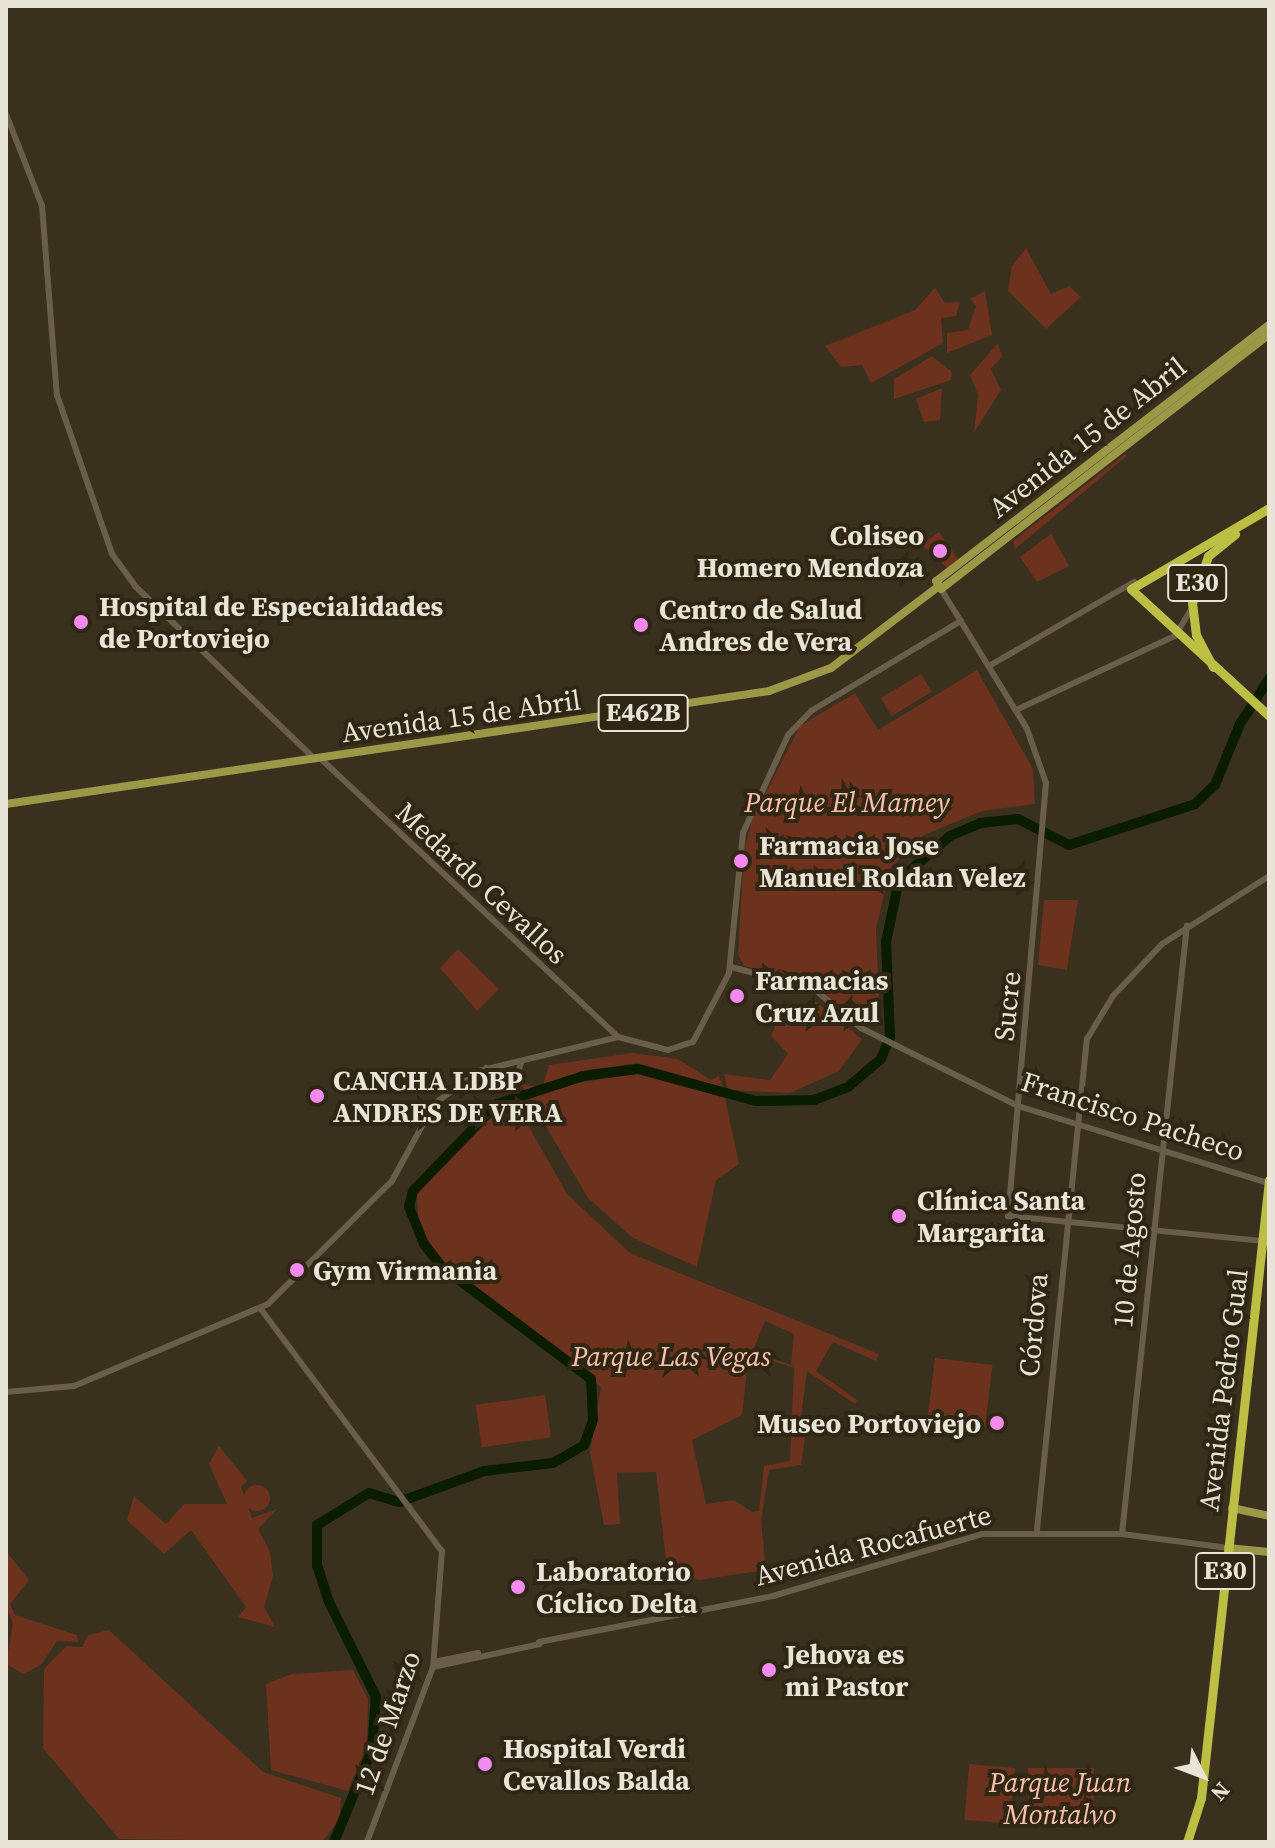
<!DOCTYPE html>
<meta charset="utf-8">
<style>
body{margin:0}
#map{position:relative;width:1275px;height:1848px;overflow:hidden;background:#39301e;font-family:"Source Serif 4",serif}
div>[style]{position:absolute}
.green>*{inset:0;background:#6c321e;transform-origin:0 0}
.round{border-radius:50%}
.river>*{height:10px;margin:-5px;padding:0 5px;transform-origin:5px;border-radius:5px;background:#0b1d00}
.minor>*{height:6px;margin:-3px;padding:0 3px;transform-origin:3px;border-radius:3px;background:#685e4a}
.major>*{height:8px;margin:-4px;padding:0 4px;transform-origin:4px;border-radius:4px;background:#9b9847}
.highway>*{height:9px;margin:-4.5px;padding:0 4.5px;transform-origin:4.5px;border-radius:4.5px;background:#bdbf45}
.dots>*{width:22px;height:22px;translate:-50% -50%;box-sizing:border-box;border:4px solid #2f2614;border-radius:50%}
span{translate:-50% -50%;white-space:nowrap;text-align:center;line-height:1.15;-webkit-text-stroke:8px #2f2614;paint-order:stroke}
.shield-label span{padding:2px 6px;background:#2f2614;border:2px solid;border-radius:6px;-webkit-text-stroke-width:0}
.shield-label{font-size:26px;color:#e9e4d8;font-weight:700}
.street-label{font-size:28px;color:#e9e4d8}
.poi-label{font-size:28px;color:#e9e4d8;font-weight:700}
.right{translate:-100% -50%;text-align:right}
.left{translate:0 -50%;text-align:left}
.park-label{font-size:28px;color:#fec1ac;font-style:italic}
.frame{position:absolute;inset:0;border:8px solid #e9e4d8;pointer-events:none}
.north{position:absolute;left:1163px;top:1736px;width:80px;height:80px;-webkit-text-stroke:6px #2f2614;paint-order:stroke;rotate:132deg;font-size:22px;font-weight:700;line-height:32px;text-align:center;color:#e9e4d8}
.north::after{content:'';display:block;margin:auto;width:28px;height:36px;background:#e9e4d8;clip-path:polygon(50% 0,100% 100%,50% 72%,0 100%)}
</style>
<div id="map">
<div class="green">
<div style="clip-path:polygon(1026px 248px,1051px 294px,1069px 286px,1081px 297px,1046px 329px,1008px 291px,1012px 266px)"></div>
<div style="clip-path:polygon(935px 288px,945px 303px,960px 302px,956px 316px,941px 318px,943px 343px,871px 383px,862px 365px,841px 367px,825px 346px,915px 310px)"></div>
<div style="clip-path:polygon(985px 291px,992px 335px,947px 353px,947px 333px,968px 330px,976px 306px,970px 299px)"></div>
<div style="clip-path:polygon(998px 343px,1002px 357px,991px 369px,1001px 390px,974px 433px,978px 395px,970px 375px)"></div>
<div style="clip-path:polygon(932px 356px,952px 372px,951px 380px,894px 399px,894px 379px)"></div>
<div style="clip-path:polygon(942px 388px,940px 420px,924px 422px,916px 399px)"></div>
<div style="clip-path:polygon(1125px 454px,1127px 456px,1015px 549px,1013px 541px)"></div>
<div style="clip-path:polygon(939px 532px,958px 559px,947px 568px,922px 544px)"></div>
<div style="clip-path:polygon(1051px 534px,1069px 566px,1037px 582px,1020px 557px)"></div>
<div style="clip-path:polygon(977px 670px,1033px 769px,1035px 804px,982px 811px,924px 835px,890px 868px,876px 929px,879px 999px,871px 1022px,862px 1024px,811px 983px,744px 966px,738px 954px,744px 852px,752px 820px,800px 726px,855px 693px,878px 730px)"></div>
<div style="left:921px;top:674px;width:21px;height:47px;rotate:59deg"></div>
<div style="clip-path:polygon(1044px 900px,1078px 900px,1067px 970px,1038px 965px)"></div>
<div style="clip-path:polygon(458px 949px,499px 989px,477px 1011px,440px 968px)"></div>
<div style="clip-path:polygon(816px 1002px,862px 1039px,839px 1071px,790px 1093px,728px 1090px,724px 1074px,770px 1080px,788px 1054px,771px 1036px,783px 1008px,803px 1017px)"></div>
<div style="clip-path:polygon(632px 1053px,678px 1059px,711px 1080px,719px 1076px,723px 1088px,638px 1063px,588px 1070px,546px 1089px,638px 1072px,725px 1098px,739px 1164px,716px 1180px,697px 1267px,633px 1238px,588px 1198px,521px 1084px,542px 1088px,549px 1065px)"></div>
<div style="clip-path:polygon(evenodd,516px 1104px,567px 1194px,630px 1253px,879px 1354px,876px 1361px,833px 1342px,816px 1371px,857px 1400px,843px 1430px,822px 1418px,806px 1431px,801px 1465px,769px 1470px,761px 1520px,766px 1570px,698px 1580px,666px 1560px,656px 1472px,617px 1473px,620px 1524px,604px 1525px,590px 1452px,601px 1387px,449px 1268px,419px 1233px,417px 1193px,484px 1118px,516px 1104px,765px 1321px,794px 1334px,791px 1365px,753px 1351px,765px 1321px,516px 1104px,749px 1353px,794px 1368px,790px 1461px,764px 1466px,759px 1511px,752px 1512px,734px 1500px,706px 1504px,692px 1440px,742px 1415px,749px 1353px,516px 1104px,807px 1371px,855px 1404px,843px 1428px,820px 1415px,799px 1433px,807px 1371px)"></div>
<div style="left:935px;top:1358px;width:58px;height:63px;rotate:7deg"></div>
<div style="left:545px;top:1395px;width:43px;height:70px;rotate:82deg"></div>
<div style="clip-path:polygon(219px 1446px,247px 1481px,241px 1487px,252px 1518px,277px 1509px,258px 1529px,270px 1552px,273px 1576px,264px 1607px,275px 1627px,238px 1617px,246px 1607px,191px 1530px,164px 1554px,127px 1520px,134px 1496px,166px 1524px,184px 1504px,227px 1504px,209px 1464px)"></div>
<div class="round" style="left:244px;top:1485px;width:26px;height:26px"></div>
<div style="clip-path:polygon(6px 1551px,29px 1580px,10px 1604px,15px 1615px,77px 1635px,78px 1642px,57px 1641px,41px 1665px,23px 1674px,6px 1664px,13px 1623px,6px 1607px)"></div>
<div style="clip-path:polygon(109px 1630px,263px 1772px,341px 1798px,340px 1819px,322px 1842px,119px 1839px,43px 1748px,44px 1669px,66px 1646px,82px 1647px,88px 1635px)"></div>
<div style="clip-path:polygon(353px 1670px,368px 1699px,367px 1745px,348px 1791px,271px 1770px,266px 1684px,292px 1674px)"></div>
<div style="left:1015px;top:1768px;width:56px;height:46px;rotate:95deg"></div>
<div style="left:1028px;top:1768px;width:66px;height:57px"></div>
</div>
<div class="river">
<div style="left:334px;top:1842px;width:100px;rotate:-67.6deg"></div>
<div style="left:372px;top:1750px;width:53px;rotate:-85.7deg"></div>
<div style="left:376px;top:1697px;width:106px;rotate:-116.3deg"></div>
<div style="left:329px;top:1602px;width:38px;rotate:-108deg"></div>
<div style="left:317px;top:1566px;width:41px;rotate:-90deg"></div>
<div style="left:317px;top:1525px;width:61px;rotate:-31.6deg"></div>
<div style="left:369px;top:1493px;width:31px;rotate:17deg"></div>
<div style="left:399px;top:1502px;width:90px;rotate:-20deg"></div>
<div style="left:484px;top:1471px;width:69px;rotate:-6.6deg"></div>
<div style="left:553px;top:1463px;width:36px;rotate:-30deg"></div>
<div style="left:584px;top:1445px;width:27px;rotate:-70deg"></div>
<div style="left:593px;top:1420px;width:41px;rotate:-92.8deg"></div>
<div style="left:591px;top:1379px;width:186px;rotate:-143.1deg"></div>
<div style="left:442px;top:1267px;width:29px;rotate:-128deg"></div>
<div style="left:424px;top:1244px;width:40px;rotate:-112deg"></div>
<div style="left:409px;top:1207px;width:16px;rotate:-76deg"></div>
<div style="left:413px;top:1191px;width:121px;rotate:-46deg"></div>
<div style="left:497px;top:1104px;width:90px;rotate:-18deg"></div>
<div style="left:583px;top:1076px;width:55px;rotate:-7.3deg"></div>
<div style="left:638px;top:1069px;width:122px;rotate:15.2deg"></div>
<div style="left:756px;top:1101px;width:58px;rotate:-1deg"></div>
<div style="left:814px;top:1100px;width:36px;rotate:-21deg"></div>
<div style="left:848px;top:1087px;width:43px;rotate:-40.3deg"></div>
<div style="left:881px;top:1059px;width:24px;rotate:-68deg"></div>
<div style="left:890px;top:1037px;width:95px;rotate:-92.4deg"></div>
<div style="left:886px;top:942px;width:63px;rotate:-78.2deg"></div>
<div style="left:899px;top:880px;width:67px;rotate:-40.8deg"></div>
<div style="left:950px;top:836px;width:33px;rotate:-23deg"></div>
<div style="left:980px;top:823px;width:38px;rotate:-6deg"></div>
<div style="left:1018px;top:819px;width:57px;rotate:27deg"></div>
<div style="left:1069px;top:845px;width:133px;rotate:-18deg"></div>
<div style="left:1195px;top:804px;width:28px;rotate:-44deg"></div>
<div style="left:1215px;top:785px;width:66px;rotate:-67.7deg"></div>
<div style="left:1240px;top:724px;width:54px;rotate:-57.2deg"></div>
</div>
<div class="minor">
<div style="left:6px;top:114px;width:99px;rotate:68.6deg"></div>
<div style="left:42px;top:206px;width:190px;rotate:85.5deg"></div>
<div style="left:57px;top:395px;width:168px;rotate:70.9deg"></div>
<div style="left:112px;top:554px;width:39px;rotate:54deg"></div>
<div style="left:135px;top:586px;width:250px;rotate:43.9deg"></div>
<div style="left:941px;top:589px;width:164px;rotate:58.4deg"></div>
<div style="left:1027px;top:729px;width:57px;rotate:70.6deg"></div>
<div style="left:1046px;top:783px;width:435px;rotate:95deg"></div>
<div style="left:1008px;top:1216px;width:255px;rotate:5.6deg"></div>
<div style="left:989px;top:666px;width:168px;rotate:-30.1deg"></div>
<div style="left:1016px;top:710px;width:175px;rotate:-25deg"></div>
<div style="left:1175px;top:636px;width:31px;rotate:-59deg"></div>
<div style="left:320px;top:758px;width:408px;rotate:43.1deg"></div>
<div style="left:731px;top:967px;width:86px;rotate:14.8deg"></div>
<div style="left:814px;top:989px;width:61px;rotate:39.7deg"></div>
<div style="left:861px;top:1028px;width:175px;rotate:26.4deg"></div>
<div style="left:1018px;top:1106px;width:263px;rotate:17.1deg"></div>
<div style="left:486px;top:1068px;width:34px;rotate:34deg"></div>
<div style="left:514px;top:1087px;width:26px;rotate:-74deg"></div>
<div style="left:260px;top:1308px;width:304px;rotate:53.2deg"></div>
<div style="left:442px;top:1551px;width:116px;rotate:94.4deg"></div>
<div style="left:433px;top:1667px;width:187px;rotate:110.7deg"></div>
<div style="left:6px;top:1392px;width:68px;rotate:-5deg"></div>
<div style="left:74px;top:1386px;width:211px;rotate:-22.9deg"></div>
<div style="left:268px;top:1304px;width:175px;rotate:-44.8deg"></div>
<div style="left:392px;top:1181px;width:88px;rotate:-61.4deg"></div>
<div style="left:434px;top:1104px;width:56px;rotate:-36.3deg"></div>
<div style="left:479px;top:1071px;width:143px;rotate:-13.7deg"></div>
<div style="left:618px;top:1037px;width:52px;rotate:14.6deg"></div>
<div style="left:668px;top:1050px;width:26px;rotate:-18deg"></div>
<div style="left:693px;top:1042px;width:78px;rotate:-62.4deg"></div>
<div style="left:729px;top:973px;width:141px;rotate:-84.3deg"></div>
<div style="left:743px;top:833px;width:108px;rotate:-65.3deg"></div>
<div style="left:788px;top:735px;width:33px;rotate:-46deg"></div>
<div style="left:811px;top:711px;width:175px;rotate:-31deg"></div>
<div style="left:1037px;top:1530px;width:494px;rotate:-84.2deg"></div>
<div style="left:1087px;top:1039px;width:50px;rotate:-58.8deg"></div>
<div style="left:1113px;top:996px;width:71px;rotate:-46.7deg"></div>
<div style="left:1162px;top:944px;width:127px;rotate:-32.4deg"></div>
<div style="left:1122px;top:1534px;width:612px;rotate:-83.91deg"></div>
<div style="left:539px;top:1642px;width:238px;rotate:-11.1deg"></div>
<div style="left:773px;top:1596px;width:218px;rotate:-16.5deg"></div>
<div style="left:982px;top:1534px;width:140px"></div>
<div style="left:1122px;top:1534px;width:107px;rotate:7.5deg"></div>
<div style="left:434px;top:1662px;width:45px;rotate:-11.6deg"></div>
<div style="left:433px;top:1667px;width:109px;rotate:-12.1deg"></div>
</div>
<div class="major">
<div style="left:1269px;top:325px;width:420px;rotate:142.4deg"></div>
<div style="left:936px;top:581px;width:9px;rotate:58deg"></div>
<div style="left:941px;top:589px;width:415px;rotate:-37.8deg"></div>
<div style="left:6px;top:804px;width:771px;rotate:-8.42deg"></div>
<div style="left:769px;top:691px;width:66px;rotate:-20.4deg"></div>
<div style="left:831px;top:668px;width:136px;rotate:-37.2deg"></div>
<div style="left:1232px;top:1508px;width:38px;rotate:12deg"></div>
<div style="left:1228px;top:1548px;width:41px;rotate:5.6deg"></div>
</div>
<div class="highway">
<div style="left:1269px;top:508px;width:160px;rotate:149.6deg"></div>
<div style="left:1131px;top:589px;width:188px;rotate:42.6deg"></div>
<div style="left:1213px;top:667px;width:36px;rotate:-118deg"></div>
<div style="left:1196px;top:635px;width:32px;rotate:-97deg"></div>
<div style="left:1192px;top:603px;width:50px;rotate:-71.2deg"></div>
<div style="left:1208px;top:556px;width:35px;rotate:-39deg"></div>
<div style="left:1187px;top:1842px;width:46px;rotate:-72.3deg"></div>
<div style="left:1201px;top:1798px;width:622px;rotate:-83.72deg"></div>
</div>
<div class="dots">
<div style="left:940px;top:551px;background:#f38af1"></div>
<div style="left:81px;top:622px;background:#f38af1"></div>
<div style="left:641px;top:625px;background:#f38af1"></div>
<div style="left:741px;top:861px;background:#f38af1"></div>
<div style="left:737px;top:996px;background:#f38af1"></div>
<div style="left:317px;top:1096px;background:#f38af1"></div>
<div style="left:899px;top:1216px;background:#f38af1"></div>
<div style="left:297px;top:1270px;background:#f38af1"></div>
<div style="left:997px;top:1423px;background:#f38af1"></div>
<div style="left:518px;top:1587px;background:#f38af1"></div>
<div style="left:769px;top:1670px;background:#f38af1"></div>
<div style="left:485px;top:1764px;background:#f38af1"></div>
</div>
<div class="shield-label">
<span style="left:1197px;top:583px">E30</span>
<span style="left:643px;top:713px">E462B</span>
<span style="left:1225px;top:1571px">E30</span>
</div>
<div class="street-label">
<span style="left:1087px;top:437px;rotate:-38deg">Avenida 15 de Abril</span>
<span style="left:461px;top:716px;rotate:-8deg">Avenida 15 de Abril</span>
<span style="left:482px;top:883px;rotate:43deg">Medardo Cevallos</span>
<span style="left:1007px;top:1006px;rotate:-84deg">Sucre</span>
<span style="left:1133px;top:1116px;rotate:18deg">Francisco Pacheco</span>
<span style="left:1129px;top:1250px;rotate:-85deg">10 de Agosto</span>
<span style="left:1033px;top:1325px;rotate:-85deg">Córdova</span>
<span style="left:1223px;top:1390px;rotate:-83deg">Avenida Pedro Gual</span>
<span style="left:873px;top:1545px;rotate:-15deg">Avenida Rocafuerte</span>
<span style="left:387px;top:1723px;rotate:-71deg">12 de Marzo</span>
</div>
<div class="poi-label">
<span class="right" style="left:924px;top:551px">Coliseo<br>Homero Mendoza</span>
<span class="left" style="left:99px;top:622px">Hospital de Especialidades<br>de Portoviejo</span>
<span class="left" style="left:659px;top:625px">Centro de Salud<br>Andres de Vera</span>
<span class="left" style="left:759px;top:861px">Farmacia Jose<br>Manuel Roldan Velez</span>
<span class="left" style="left:755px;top:996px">Farmacias<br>Cruz Azul</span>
<span class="left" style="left:333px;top:1096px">CANCHA LDBP<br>ANDRES DE VERA</span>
<span class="left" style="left:917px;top:1216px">Clínica Santa<br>Margarita</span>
<span class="left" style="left:313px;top:1270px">Gym Virmania</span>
<span class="right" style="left:981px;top:1423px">Museo Portoviejo</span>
<span class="left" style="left:536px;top:1587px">Laboratorio<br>Cíclico Delta</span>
<span class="left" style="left:785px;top:1670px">Jehova es<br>mi Pastor</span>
<span class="left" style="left:503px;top:1764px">Hospital Verdi<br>Cevallos Balda</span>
</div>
<div class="park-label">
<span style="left:847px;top:802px">Parque El Mamey</span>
<span style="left:671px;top:1356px">Parque Las Vegas</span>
<span style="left:1060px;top:1798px">Parque Juan<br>Montalvo</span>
</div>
<div class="frame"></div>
<div class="north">N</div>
</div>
